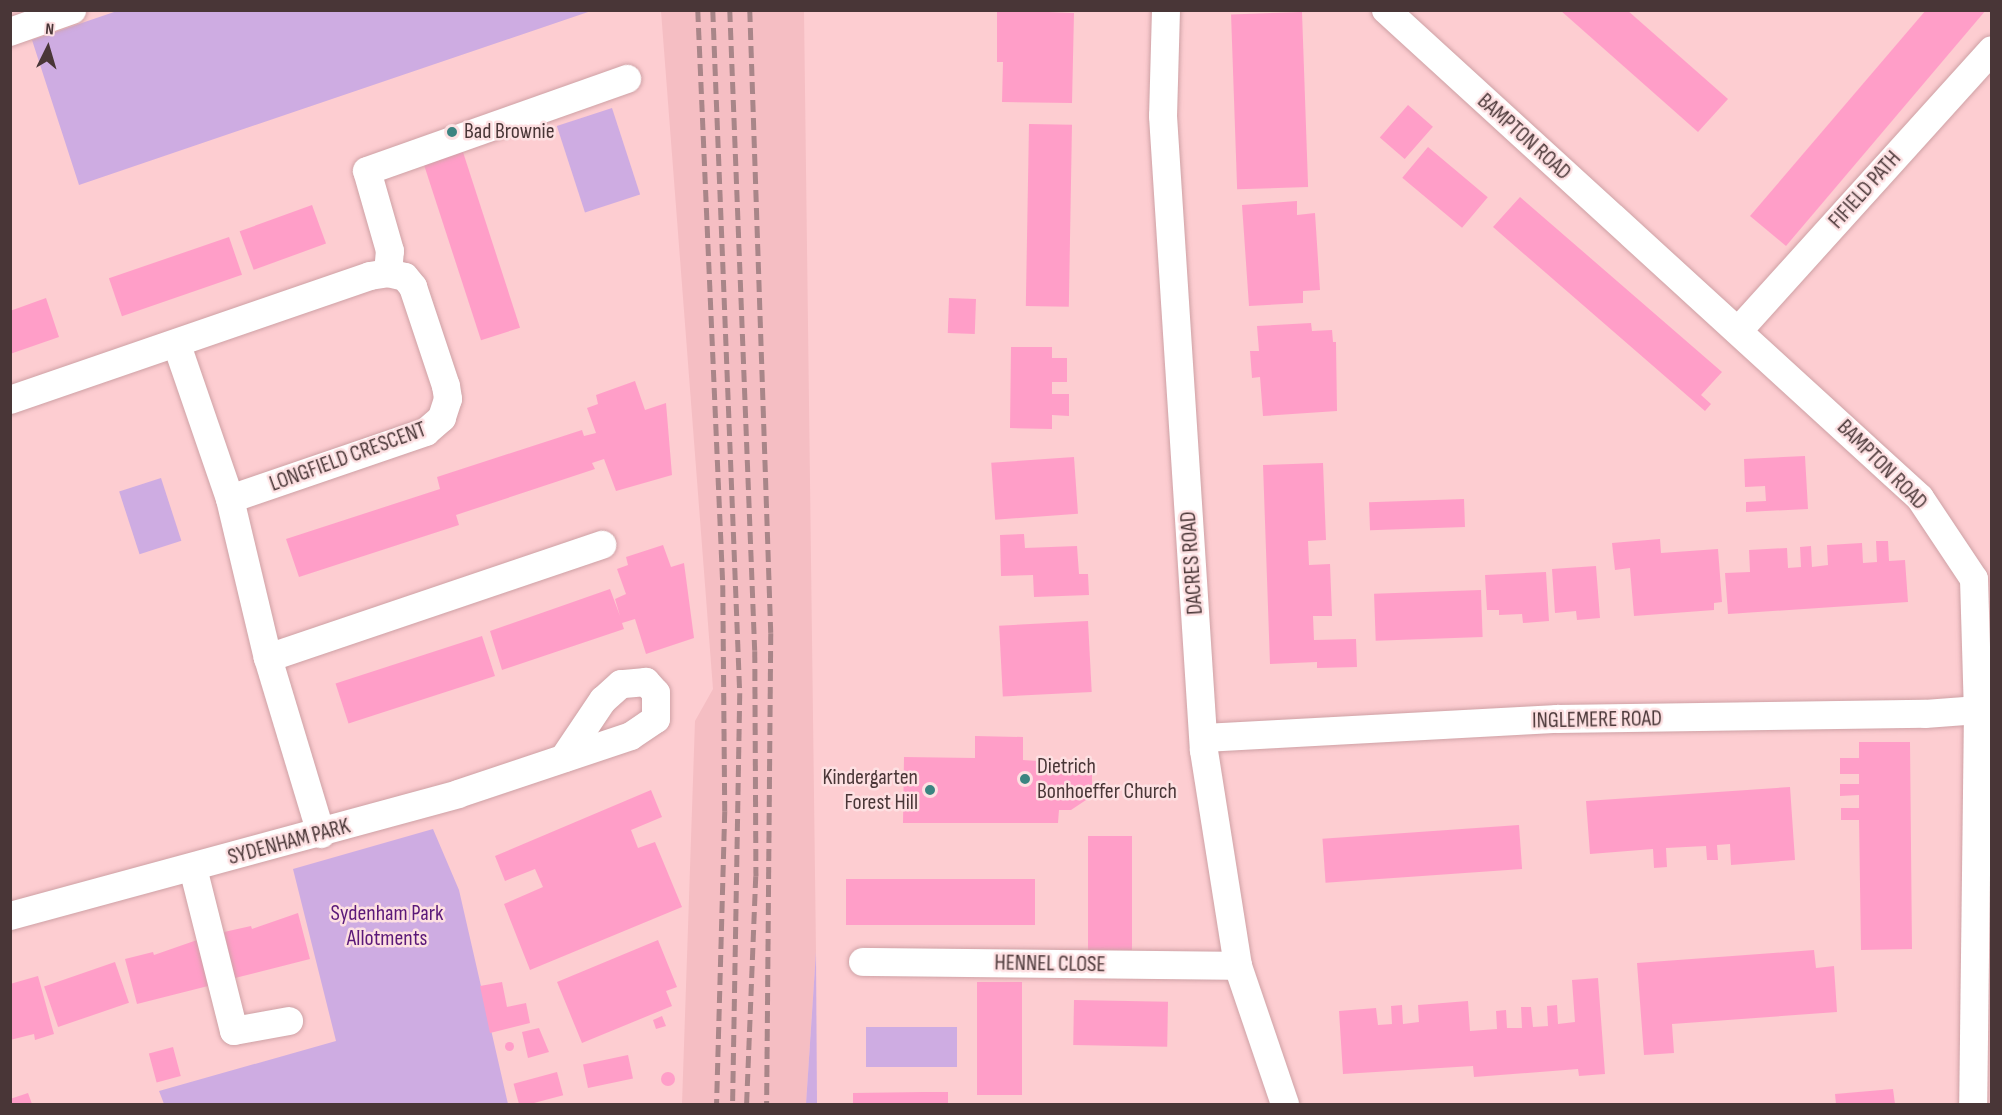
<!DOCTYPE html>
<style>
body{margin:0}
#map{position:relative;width:2002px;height:1115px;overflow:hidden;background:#fdcdd1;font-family:"Sofia Sans Condensed",sans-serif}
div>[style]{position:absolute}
.built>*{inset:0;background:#f5bec3}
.green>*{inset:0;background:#ceace2;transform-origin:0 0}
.building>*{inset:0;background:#ff9ec8;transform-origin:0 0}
.round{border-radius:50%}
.roads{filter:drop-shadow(0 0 2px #cea1a5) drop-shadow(0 0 2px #cea1a5)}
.minor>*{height:28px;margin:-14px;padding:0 14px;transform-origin:14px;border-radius:14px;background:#fff}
.rail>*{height:4.5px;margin-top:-2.25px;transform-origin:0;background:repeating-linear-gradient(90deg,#a98689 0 12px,transparent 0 18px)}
.dots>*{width:16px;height:16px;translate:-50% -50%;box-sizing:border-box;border:3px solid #fde0e2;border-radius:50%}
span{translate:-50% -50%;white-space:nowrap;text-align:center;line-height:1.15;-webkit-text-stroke:5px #fde0e2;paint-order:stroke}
.poi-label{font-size:22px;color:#493637}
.left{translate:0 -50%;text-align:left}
.right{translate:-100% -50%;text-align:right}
.street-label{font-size:22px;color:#493637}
.park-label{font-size:22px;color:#5b1979}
.frame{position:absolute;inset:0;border:12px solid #493637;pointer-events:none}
.north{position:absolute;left:18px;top:18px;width:60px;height:60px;-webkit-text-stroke:4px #fde0e2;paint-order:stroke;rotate:5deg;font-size:16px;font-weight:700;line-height:24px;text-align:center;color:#493637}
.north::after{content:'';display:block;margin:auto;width:21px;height:27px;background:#493637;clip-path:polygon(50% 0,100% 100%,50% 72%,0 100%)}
</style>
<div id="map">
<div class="built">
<div style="clip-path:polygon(661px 11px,804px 11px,816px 952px,806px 1104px,682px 1104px,695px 721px,713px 689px)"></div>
</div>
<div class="green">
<div style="clip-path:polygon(117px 11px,117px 10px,591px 11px,79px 185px,32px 40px)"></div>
<div style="left:612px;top:108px;width:91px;height:58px;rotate:72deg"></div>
<div style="left:161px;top:478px;width:66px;height:44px;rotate:72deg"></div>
<div style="clip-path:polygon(433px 829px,459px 890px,508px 1104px,164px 1104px,159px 1091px,336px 1041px,293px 869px)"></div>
<div style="clip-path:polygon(816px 952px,817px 1104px,806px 1104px)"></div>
<div style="left:866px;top:1027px;width:91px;height:40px"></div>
</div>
<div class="building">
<div style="clip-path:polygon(997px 10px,1074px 13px,1072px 103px,1002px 102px,1003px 62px,997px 62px)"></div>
<div style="clip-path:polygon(1560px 10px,1627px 10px,1728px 99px,1698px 132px)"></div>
<div style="clip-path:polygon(1926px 10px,1986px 10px,1786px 246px,1750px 216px)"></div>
<div style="left:1302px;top:12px;width:175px;height:71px;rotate:88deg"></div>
<div style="left:1408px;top:105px;width:33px;height:43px;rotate:41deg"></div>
<div style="left:1029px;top:124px;width:43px;height:182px;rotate:1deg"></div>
<div style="left:461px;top:146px;width:191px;height:41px;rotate:72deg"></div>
<div style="left:1428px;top:147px;width:78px;height:40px;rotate:40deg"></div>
<div style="clip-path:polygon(1520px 197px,1722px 372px,1701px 395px,1711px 404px,1705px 411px,1493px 227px)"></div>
<div style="clip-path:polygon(1297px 201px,1297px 215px,1315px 213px,1320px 290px,1303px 291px,1303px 303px,1249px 306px,1242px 205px)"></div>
<div style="left:312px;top:205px;width:41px;height:77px;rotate:70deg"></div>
<div style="left:229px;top:237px;width:40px;height:127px;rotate:71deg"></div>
<div style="clip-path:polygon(46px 298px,59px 337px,10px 354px,10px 311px)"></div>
<div style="left:949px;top:298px;width:27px;height:35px;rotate:2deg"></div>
<div style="clip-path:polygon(1311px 323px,1312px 331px,1332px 330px,1333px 342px,1336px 342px,1337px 411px,1263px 416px,1260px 377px,1252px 378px,1250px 351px,1259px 351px,1257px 326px)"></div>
<div style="clip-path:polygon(1011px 347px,1052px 347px,1052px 358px,1067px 358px,1067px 382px,1052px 382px,1052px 394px,1069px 394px,1069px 416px,1052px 415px,1052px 429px,1010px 428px)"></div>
<div style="clip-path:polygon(635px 381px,645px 410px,666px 403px,672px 475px,616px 491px,604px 459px,592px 463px,595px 469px,456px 515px,459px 525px,299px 577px,286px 539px,440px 489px,437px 477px,582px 430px,584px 436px,596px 433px,587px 408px,598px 404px,596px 395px)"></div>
<div style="clip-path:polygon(1805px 456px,1808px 509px,1746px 512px,1746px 502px,1766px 501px,1765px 486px,1745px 487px,1744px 459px)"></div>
<div style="left:1074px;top:457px;width:57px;height:83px;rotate:86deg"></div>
<div style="clip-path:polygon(1323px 463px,1326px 540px,1308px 541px,1309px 565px,1330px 564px,1332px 616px,1313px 616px,1314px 640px,1356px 639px,1357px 667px,1317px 668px,1317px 662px,1270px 664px,1263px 465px)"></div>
<div style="left:1464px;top:499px;width:28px;height:95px;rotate:88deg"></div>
<div style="clip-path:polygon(1024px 534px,1025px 548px,1077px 546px,1079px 574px,1088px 574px,1089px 595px,1034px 597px,1033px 575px,1001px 576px,1000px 535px)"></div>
<div style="clip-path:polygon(1660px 539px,1661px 553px,1718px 549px,1722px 602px,1714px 603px,1714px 610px,1634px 616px,1630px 568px,1615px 570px,1612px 543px)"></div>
<div style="clip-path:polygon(1876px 541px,1888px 541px,1889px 561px,1905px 560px,1908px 602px,1728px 614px,1725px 573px,1750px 572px,1749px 550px,1787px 548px,1788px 568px,1801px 567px,1800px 547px,1811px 546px,1812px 567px,1828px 565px,1827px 545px,1862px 543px,1863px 563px,1877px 562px)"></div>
<div style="clip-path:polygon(663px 545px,671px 567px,684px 563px,694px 638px,646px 654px,635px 619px,622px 623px,624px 629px,502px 670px,490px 631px,610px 589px,620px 616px,615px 599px,626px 594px,617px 569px,628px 565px,626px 557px)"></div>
<div style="clip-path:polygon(1596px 566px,1600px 618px,1577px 620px,1576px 611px,1555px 613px,1552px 569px)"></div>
<div style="clip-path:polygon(1546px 572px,1549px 621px,1523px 623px,1522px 614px,1499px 615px,1499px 610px,1487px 610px,1485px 575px)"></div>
<div style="left:1481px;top:590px;width:47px;height:107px;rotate:88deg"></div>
<div style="left:1088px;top:621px;width:71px;height:89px;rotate:87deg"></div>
<div style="left:482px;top:636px;width:42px;height:154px;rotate:72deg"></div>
<div style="clip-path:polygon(975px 736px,1023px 737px,1023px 760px,1083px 764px,1092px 773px,1092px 796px,1071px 810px,1059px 810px,1058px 823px,903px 823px,904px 757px,975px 758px)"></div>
<div style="clip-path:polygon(1859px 742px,1910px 742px,1912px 949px,1861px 950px,1859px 820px,1841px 820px,1841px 808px,1859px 808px,1859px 795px,1840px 796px,1840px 784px,1859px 784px,1859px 774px,1840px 774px,1840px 758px,1859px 758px)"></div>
<div style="clip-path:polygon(1790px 787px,1795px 860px,1731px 865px,1730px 844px,1717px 845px,1718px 860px,1707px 860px,1706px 846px,1666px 848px,1667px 867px,1654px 868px,1653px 849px,1590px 854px,1586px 801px)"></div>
<div style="clip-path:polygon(651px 790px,662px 817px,631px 830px,638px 848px,655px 842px,682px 907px,530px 970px,504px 904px,543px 887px,535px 869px,505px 881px,495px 856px)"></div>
<div style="left:1519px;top:825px;width:44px;height:197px;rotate:86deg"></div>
<div style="left:1088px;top:836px;width:44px;height:114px"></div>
<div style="left:1035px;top:879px;width:46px;height:189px;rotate:90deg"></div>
<div style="clip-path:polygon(298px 913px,310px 959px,235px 978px,224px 932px,251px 926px,252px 929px)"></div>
<div style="clip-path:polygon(200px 939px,212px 985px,137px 1004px,125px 959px,153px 952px,154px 955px)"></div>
<div style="clip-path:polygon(658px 940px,677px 987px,666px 991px,672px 1006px,582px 1043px,557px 982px)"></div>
<div style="clip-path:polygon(1814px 950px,1816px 968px,1834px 966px,1837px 1012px,1672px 1024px,1674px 1053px,1644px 1055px,1637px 963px)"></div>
<div style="left:115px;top:962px;width:43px;height:75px;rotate:71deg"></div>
<div style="clip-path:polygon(38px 976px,54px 1034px,35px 1040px,34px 1034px,10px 1040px,10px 984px)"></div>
<div style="clip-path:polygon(1598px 978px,1605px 1074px,1579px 1076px,1578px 1069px,1474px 1077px,1473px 1066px,1343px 1074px,1339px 1011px,1376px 1008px,1378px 1025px,1392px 1024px,1391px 1006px,1402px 1005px,1403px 1024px,1419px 1022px,1418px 1005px,1468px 1001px,1470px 1031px,1497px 1029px,1496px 1011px,1506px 1010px,1507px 1028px,1522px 1028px,1521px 1007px,1531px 1007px,1533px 1027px,1548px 1026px,1547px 1006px,1557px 1005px,1558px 1024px,1575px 1022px,1572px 980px)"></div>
<div style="clip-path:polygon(502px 982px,507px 1007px,526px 1003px,530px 1023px,490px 1033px,480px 986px)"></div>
<div style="left:977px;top:982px;width:45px;height:113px"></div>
<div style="left:1074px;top:1000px;width:94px;height:45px;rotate:1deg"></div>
<div style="clip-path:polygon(662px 1016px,666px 1026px,656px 1029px,653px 1020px)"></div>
<div style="clip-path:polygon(539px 1028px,549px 1052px,528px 1058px,522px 1032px)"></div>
<div class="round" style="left:504.5px;top:1041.5px;width:9px;height:9px"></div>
<div style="left:173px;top:1047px;width:30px;height:25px;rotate:75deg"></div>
<div style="left:628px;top:1055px;width:24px;height:46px;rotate:78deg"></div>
<div class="round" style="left:661px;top:1072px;width:14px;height:14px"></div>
<div style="left:557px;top:1072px;width:24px;height:45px;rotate:75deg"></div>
<div style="clip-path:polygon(1893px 1089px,1895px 1104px,1836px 1104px,1835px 1094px)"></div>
<div style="clip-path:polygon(923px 1092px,948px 1092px,948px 1104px,853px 1104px,853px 1093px)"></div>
<div style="clip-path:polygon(28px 1093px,32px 1104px,10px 1104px,10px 1099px)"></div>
</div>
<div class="roads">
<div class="minor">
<div style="left:1166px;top:10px;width:106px;rotate:91.6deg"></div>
<div style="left:1163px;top:116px;width:636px;rotate:86.31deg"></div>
<div style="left:1204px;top:751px;width:218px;rotate:81deg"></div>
<div style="left:1238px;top:966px;width:146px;rotate:71.2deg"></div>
<div style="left:1386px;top:10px;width:723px;rotate:42.42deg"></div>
<div style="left:1920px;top:498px;width:97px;rotate:56.3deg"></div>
<div style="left:1974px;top:579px;width:131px;rotate:88.3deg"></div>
<div style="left:1978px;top:710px;width:394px;rotate:90.7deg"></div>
<div style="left:10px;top:32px;width:66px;rotate:-19.5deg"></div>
<div style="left:388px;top:273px;width:22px;rotate:-85deg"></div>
<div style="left:390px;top:251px;width:83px;rotate:-106deg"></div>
<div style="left:367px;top:171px;width:276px;rotate:-19.5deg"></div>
<div style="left:1739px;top:330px;width:377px;rotate:-47.9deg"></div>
<div style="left:177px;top:345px;width:163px;rotate:71deg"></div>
<div style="left:230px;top:499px;width:163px;rotate:76.6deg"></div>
<div style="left:268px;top:658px;width:184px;rotate:73.2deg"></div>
<div style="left:10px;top:400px;width:381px;rotate:-19deg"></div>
<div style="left:370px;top:276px;width:18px;rotate:-9deg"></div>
<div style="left:388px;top:273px;width:17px;rotate:13deg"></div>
<div style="left:405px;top:277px;width:13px;rotate:51deg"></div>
<div style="left:413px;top:287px;width:104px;rotate:71.6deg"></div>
<div style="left:446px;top:386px;width:13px;rotate:81deg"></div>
<div style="left:448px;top:399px;width:20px;rotate:108deg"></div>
<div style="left:442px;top:418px;width:21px;rotate:139deg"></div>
<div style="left:426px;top:432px;width:207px;rotate:161.1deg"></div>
<div style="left:268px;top:658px;width:353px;rotate:-18.7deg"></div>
<div style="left:1204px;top:738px;width:354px;rotate:-3.1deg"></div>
<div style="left:1557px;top:719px;width:368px;rotate:-0.8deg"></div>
<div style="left:1925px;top:714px;width:67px;rotate:-4.3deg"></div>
<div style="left:193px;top:868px;width:168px;rotate:75.9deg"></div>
<div style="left:234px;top:1031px;width:56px;rotate:-10.3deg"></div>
<div style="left:10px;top:916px;width:464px;rotate:-15.2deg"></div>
<div style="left:458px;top:794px;width:182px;rotate:-18.5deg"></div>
<div style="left:631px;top:736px;width:30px;rotate:-34deg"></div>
<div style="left:656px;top:719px;width:26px;rotate:-90deg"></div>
<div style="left:656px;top:693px;width:15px;rotate:-132deg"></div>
<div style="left:646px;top:682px;width:25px;rotate:175deg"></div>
<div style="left:621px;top:684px;width:24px;rotate:138deg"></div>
<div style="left:603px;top:700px;width:70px;rotate:123.9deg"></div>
<div style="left:863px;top:962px;width:375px;rotate:0.6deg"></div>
</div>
</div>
<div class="rail">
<div style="left:698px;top:10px;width:576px;rotate:87.51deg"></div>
<div style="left:723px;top:585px;width:226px;rotate:89.5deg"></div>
<div style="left:725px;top:811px;width:293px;rotate:91.6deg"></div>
<div style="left:713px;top:10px;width:684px;rotate:87.74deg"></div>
<div style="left:740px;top:693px;width:411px;rotate:91deg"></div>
<div style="left:730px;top:10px;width:641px;rotate:87.77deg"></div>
<div style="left:755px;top:651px;width:225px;rotate:89.7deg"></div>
<div style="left:756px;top:876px;width:228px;rotate:92.3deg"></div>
<div style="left:750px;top:10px;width:623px;rotate:88.07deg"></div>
<div style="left:771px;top:633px;width:471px;rotate:90.5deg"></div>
</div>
<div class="dots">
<div style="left:452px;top:132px;background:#3c8481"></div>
<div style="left:1025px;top:779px;background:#3c8481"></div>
<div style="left:930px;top:790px;background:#3c8481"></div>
</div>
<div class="poi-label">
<span class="left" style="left:464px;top:132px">Bad Brownie</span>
<span class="left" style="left:1037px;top:779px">Dietrich<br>Bonhoeffer Church</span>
<span class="right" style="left:918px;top:790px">Kindergarten<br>Forest Hill</span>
</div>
<div class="street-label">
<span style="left:1524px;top:137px;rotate:42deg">BAMPTON ROAD</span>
<span style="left:1865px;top:190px;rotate:-48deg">FIFIELD PATH</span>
<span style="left:348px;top:457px;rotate:-20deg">LONGFIELD CRESCENT</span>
<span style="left:1882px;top:465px;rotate:45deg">BAMPTON ROAD</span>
<span style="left:1192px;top:563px;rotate:-94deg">DACRES ROAD</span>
<span style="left:1597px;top:720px;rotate:-1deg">INGLEMERE ROAD</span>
<span style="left:289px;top:842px;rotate:-15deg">SYDENHAM PARK</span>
<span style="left:1050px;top:964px;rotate:1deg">HENNEL CLOSE</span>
</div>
<div class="park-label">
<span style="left:387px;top:926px">Sydenham Park<br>Allotments</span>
</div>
<div class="frame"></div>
<div class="north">N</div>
</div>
